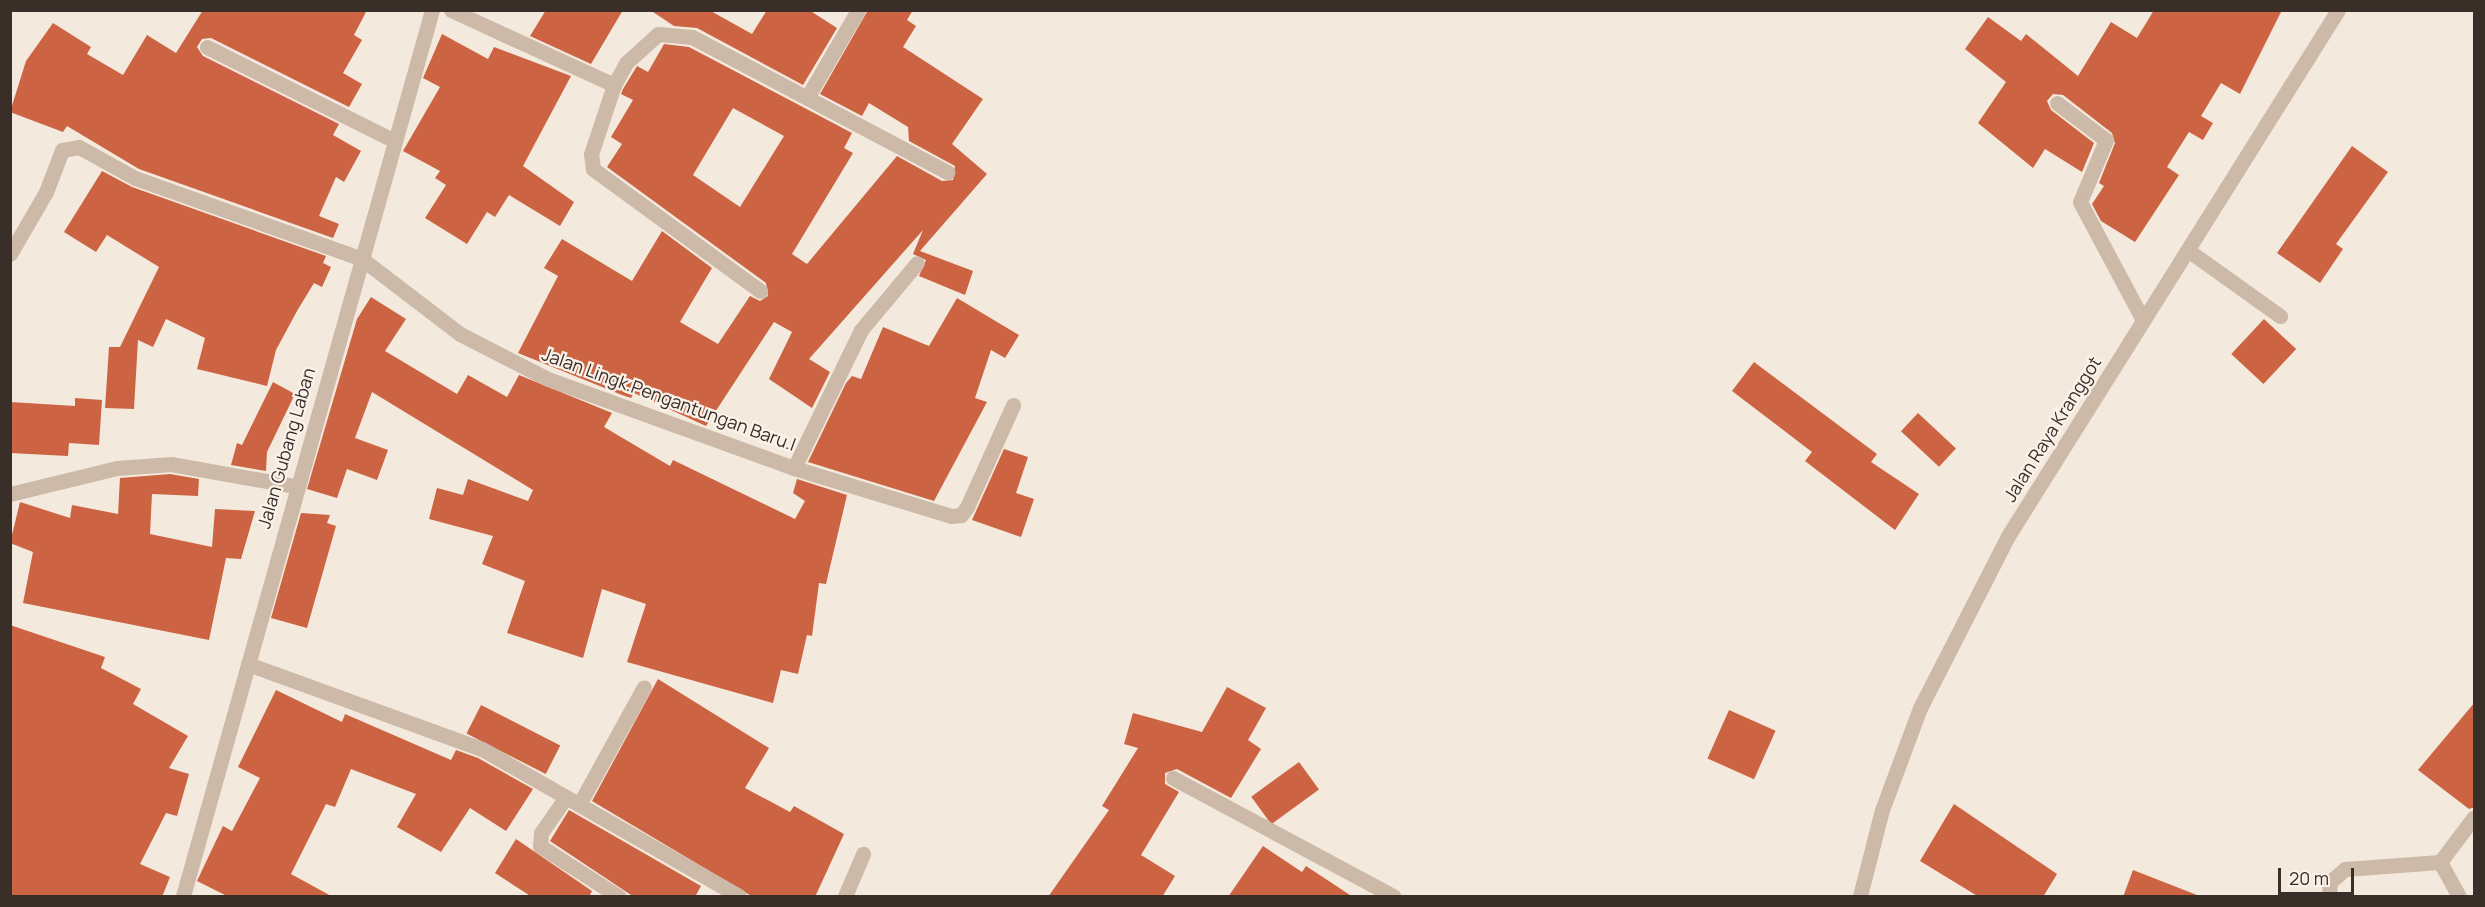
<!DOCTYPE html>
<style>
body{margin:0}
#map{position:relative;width:2485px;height:907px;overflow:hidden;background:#f4e9dd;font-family:Manrope,sans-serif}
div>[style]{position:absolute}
.building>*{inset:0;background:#cc6443;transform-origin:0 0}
.street>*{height:15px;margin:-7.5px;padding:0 7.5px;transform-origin:7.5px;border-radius:7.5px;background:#cdb9a8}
span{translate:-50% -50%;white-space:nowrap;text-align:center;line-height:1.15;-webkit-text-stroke:4.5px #fbf3ea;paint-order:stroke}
.street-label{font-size:18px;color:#392e28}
.frame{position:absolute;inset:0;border:12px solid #392e28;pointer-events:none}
.scale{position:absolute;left:2278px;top:868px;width:76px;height:27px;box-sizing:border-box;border:3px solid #392e28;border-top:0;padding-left:8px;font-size:18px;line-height:21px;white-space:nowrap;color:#392e28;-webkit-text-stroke:4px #fbf3ea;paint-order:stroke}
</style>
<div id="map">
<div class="building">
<div style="clip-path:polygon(203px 10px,367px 10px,354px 35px,362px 40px,343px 73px,362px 84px,349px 107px,211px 38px,202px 39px,197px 47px,203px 56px,339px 124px,333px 135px,361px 151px,344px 182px,336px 177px,319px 216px,339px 224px,333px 238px,139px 169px,67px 126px,63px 132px,10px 112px,26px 61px,53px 23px,91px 47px,87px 54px,123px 75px,147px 35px,176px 53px)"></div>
<div style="clip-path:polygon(546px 10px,623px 10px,591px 64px,530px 36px)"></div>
<div style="clip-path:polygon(650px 10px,709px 10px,752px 34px,767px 10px,809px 10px,837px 28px,803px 85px,697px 28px,674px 26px)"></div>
<div style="clip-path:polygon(evenodd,868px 10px,913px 10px,907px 20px,916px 26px,903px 47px,983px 99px,952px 144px,987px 174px,920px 251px,973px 271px,965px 295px,919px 276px,926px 260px,913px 254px,923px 230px,809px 359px,830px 372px,812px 408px,769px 379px,792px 332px,774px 322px,706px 426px,634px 393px,631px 398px,622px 395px,518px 353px,558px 276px,544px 268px,562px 239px,632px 281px,662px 231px,712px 268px,680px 322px,718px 344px,750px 296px,760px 301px,768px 296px,766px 283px,607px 167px,622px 144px,611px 137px,633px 100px,621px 94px,623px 89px,637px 66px,648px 72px,664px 44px,689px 47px,852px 133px,844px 148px,853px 153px,792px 254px,807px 264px,897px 156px,942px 181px,953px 180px,955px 166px,909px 141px,908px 127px,869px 103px,862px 116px,820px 94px,868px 10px,733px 108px,784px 136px,740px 207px,693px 175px,733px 108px)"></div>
<div style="clip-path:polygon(2154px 10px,2282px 10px,2240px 94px,2221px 83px,2201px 116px,2213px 123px,2203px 140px,2189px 132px,2167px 167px,2179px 175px,2135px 242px,2101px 221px,2092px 204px,2104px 186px,2099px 183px,2115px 143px,2112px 133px,2063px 95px,2053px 94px,2047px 101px,2051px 110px,2094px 143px,2082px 172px,2045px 149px,2033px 168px,1978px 123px,2006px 82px,1965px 49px,1988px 17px,2021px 41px,2026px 34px,2078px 76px,2111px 22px,2137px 38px)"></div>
<div style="clip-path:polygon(442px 34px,488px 59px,494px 47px,571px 76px,523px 166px,574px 202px,560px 226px,509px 195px,495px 217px,487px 212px,467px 244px,425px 218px,446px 185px,435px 178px,440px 171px,403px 151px,440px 87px,423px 78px)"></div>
<div style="clip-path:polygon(2352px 146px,2388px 172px,2336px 244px,2343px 249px,2320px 283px,2277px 253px)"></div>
<div style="clip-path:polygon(102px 171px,132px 187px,326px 256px,323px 263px,331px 267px,322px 287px,314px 283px,297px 311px,276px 350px,267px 386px,197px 369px,205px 338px,166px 319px,153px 347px,138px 340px,134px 409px,105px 408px,109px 347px,120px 347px,159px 267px,107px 235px,96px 252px,64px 232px)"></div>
<div style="clip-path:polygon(371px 297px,406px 319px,385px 351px,457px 394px,468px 375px,507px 397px,519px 375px,612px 413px,604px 427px,670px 466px,673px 460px,795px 519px,805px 501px,793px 493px,797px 479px,847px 495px,826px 584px,819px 583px,812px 636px,807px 635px,798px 674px,781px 670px,773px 703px,627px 662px,646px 604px,602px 589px,583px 658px,507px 633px,525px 581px,482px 564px,493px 536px,429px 519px,437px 488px,463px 495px,468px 479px,528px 501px,533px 490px,372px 392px,355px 438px,388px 450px,377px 480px,347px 469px,337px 498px,307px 489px,357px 319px)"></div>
<div style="clip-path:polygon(957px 298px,1019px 335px,1005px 358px,991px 350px,975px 398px,987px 402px,934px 501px,808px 462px,846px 383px,852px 376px,861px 379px,883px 327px,929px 346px)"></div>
<div style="left:2264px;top:319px;width:44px;height:48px;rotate:43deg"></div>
<div style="clip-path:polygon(1754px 362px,1877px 454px,1871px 462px,1919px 494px,1895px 530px,1805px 461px,1812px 452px,1732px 391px)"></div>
<div style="clip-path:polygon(273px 382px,295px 394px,267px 452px,266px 471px,231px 465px,237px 443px,242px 445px)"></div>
<div style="clip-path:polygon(75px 398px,102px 400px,99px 445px,69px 443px,68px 456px,10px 453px,10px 402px,75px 406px)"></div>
<div style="left:1918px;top:413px;width:52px;height:25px;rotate:43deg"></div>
<div style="clip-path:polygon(1004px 449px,1028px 457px,1016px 493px,1034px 499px,1021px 537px,972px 520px)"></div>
<div style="clip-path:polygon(170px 474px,199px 479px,198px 496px,152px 494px,150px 534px,212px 547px,215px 509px,255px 511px,241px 559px,226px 558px,209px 640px,23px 603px,33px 552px,10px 543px,20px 502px,70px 518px,72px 505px,118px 514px,120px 478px)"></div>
<div style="clip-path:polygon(301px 513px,330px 515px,327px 523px,336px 526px,307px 628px,271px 618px)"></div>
<div style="clip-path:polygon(10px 625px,105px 657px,101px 668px,141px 689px,133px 704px,188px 736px,169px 768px,189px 774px,177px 816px,166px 813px,140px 864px,170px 877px,162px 897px,10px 897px)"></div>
<div style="clip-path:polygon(658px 679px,769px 748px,745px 788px,790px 812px,794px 806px,844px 834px,815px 897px,753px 897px,592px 801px)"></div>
<div style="clip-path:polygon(1227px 687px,1266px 708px,1248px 740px,1261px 749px,1231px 798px,1177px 769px,1165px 773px,1165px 784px,1179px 792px,1141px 855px,1175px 876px,1162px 897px,1048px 897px,1109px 810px,1102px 806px,1138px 748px,1124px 744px,1133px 713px,1202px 732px)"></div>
<div style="clip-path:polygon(276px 690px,342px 722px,345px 714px,451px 760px,456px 750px,478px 758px,533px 789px,506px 831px,470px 808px,441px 852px,397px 827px,416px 794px,351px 769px,335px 807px,326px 804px,291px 874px,333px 897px,229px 897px,197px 881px,223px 826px,232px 831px,260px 778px,238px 767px)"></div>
<div style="clip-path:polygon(2475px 702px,2475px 807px,2469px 809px,2418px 770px)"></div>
<div style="left:481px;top:705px;width:89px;height:32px;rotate:27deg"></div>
<div style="left:1729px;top:710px;width:51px;height:53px;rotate:24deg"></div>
<div style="left:1299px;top:762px;width:34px;height:59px;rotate:54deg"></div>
<div style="clip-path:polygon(1954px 804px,2057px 874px,2043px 897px,1979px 897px,1920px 861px)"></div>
<div style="clip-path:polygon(569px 810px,701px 886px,695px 897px,634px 897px,550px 841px)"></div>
<div style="clip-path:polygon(516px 839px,592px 891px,589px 897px,532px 897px,495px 873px)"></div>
<div style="clip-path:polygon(1263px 846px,1302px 872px,1306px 866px,1353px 897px,1228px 897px)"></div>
<div style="clip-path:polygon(2133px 870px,2197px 895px,2197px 897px,2123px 897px)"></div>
</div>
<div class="street">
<div style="left:451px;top:10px;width:179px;rotate:24.7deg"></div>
<div style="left:614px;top:85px;width:73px;rotate:108.4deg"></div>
<div style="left:591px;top:154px;width:15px;rotate:82deg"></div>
<div style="left:593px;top:169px;width:207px;rotate:36.1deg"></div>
<div style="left:207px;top:47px;width:208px;rotate:26.6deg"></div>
<div style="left:614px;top:85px;width:25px;rotate:-61deg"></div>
<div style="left:626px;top:63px;width:43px;rotate:-42.2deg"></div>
<div style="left:658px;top:34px;width:34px;rotate:5deg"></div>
<div style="left:692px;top:37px;width:289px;rotate:27.9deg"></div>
<div style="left:808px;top:96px;width:99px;rotate:-59.8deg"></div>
<div style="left:2057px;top:103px;width:61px;rotate:37.1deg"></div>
<div style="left:2106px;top:140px;width:67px;rotate:112.8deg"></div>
<div style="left:2080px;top:202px;width:134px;rotate:61.9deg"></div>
<div style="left:2189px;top:251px;width:112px;rotate:35.5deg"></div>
<div style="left:10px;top:254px;width:72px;rotate:-59.9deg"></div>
<div style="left:46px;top:192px;width:45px;rotate:-69.1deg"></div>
<div style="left:62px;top:150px;width:17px;rotate:-10deg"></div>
<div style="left:79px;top:147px;width:64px;rotate:29deg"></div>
<div style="left:135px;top:178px;width:241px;rotate:19.6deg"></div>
<div style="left:362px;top:259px;width:123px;rotate:37.4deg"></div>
<div style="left:460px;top:334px;width:99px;rotate:27.1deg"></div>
<div style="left:548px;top:379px;width:262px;rotate:19.9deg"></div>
<div style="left:794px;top:468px;width:164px;rotate:17deg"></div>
<div style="left:951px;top:516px;width:10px;rotate:-6deg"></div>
<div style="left:961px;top:515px;width:10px;rotate:-53deg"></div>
<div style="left:967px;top:507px;width:112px;rotate:-65.7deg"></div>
<div style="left:794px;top:468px;width:153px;rotate:-64.1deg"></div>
<div style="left:861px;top:330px;width:87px;rotate:-50.1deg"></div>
<div style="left:10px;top:494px;width:110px;rotate:-13.7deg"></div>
<div style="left:117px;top:468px;width:54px;rotate:-4.2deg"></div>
<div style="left:171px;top:464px;width:125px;rotate:10.1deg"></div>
<div style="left:248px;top:664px;width:249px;rotate:20deg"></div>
<div style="left:482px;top:749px;width:296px;rotate:29.8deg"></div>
<div style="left:1173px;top:778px;width:250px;rotate:28.2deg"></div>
<div style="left:566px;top:797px;width:44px;rotate:124.8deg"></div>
<div style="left:541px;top:833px;width:13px;rotate:94deg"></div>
<div style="left:540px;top:846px;width:93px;rotate:32.7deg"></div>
<div style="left:580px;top:803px;width:132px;rotate:-61.1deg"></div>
<div style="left:2440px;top:862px;width:39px;rotate:61deg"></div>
<div style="left:183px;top:896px;width:920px;rotate:-74.3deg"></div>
<div style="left:845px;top:896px;width:46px;rotate:-66.8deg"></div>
<div style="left:1860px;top:896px;width:89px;rotate:-75.7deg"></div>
<div style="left:1882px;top:810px;width:109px;rotate:-69.6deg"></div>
<div style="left:1920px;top:708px;width:193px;rotate:-62.9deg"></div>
<div style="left:2008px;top:536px;width:621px;rotate:-57.9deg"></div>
<div style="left:2329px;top:896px;width:14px;rotate:-86deg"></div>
<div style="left:2330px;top:882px;width:20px;rotate:-41deg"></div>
<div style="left:2345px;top:869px;width:95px;rotate:-4.2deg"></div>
<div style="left:2440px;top:862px;width:56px;rotate:-52.9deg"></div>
</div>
<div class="street-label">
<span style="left:669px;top:399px;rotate:20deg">Jalan Lingk.Pengantungan Baru.I</span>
<span style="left:2052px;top:429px;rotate:-58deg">Jalan Raya Kranggot</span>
<span style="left:286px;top:448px;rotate:-74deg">Jalan Gubang Laban</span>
</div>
<div class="frame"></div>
<div class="scale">20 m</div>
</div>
